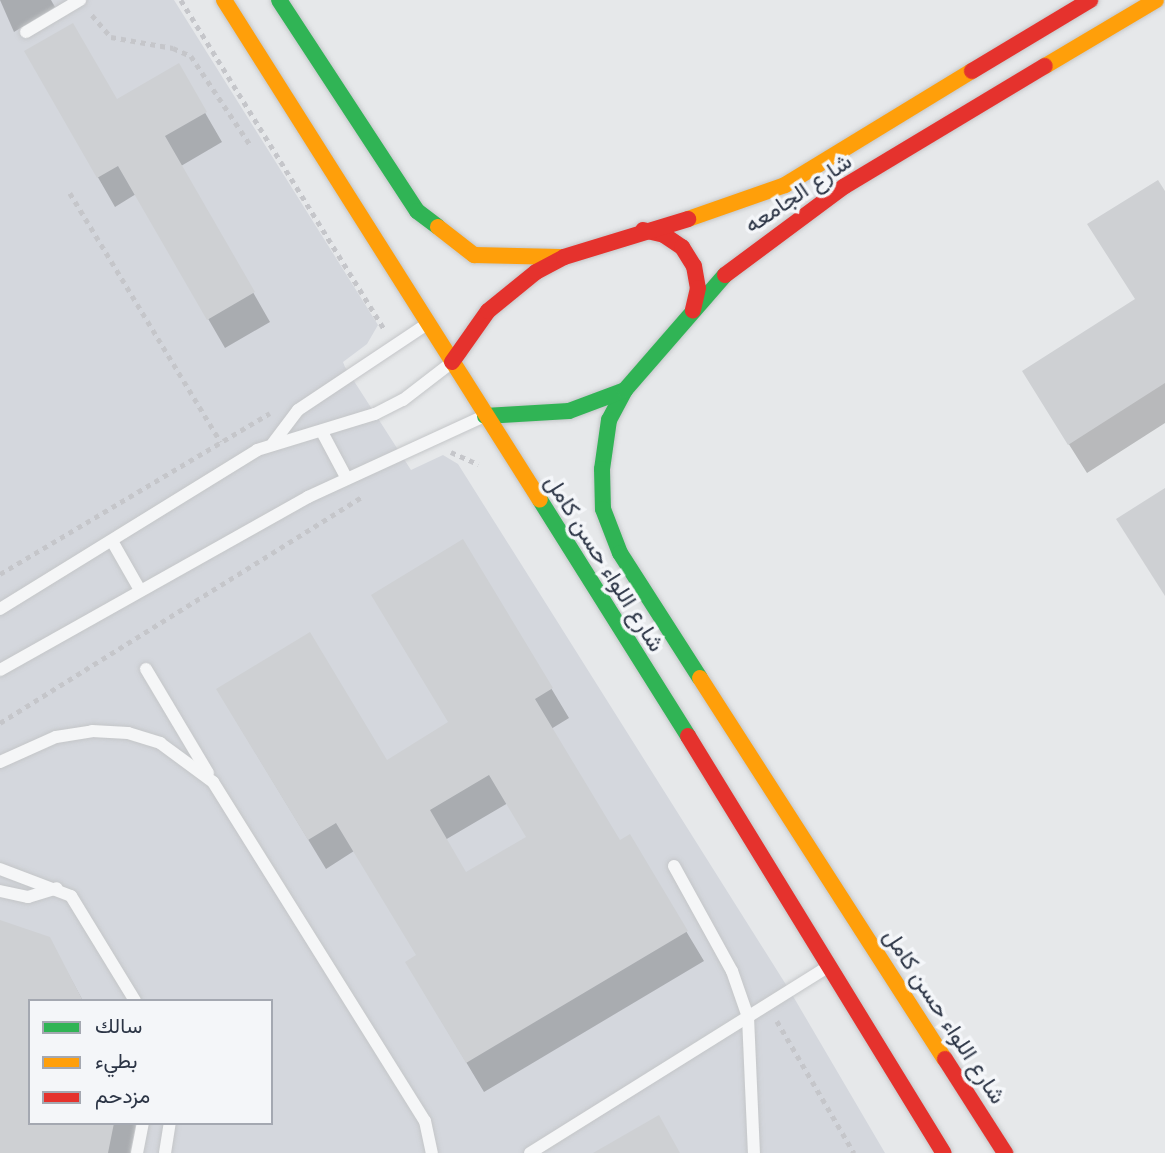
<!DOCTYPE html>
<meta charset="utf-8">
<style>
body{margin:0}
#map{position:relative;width:1165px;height:1153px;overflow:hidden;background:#e6e8ea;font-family:Raleway,Vazirmatn,sans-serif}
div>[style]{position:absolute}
.built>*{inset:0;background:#d4d7dd}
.shadow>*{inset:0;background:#0003}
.building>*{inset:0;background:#ced0d3}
.path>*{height:4.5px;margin-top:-2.25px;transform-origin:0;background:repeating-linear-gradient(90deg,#c5c6ca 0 5px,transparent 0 10px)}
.roads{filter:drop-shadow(0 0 2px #c4c6c8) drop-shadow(0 0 2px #c4c6c8)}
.lane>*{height:12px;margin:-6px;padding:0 6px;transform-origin:6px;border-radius:6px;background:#f5f6f7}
.fast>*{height:16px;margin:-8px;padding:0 8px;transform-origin:8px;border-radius:8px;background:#30b455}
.slow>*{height:16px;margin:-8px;padding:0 8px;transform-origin:8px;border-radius:8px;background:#ff9f0a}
.jam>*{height:16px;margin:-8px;padding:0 8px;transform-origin:8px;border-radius:8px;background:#e5322d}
span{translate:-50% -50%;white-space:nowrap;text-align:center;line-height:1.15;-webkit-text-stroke:7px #f4f6f9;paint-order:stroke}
.street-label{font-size:23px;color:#2b3445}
.legend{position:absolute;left:28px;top:999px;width:245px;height:126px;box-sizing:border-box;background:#f4f6f9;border:2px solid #a4a8b1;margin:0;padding:9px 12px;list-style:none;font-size:21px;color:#2b3445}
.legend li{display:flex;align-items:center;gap:14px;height:35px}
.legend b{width:35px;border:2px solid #a4a8b1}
</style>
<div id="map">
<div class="built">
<div style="clip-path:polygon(evenodd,0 0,174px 0,378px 325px,367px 344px,343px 362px,345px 367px,411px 470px,443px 455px,458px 464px,790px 991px,885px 1153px,0 1153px,0 0,30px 1001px,271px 1001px,271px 1123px,30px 1123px,30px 1001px)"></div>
</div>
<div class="shadow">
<div style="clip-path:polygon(0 0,51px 0,55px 7px,14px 32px)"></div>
<div style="clip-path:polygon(26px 52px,116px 101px,178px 66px,222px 142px,181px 166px,270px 322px,225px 348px,136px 194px,115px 207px)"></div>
<div style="clip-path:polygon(1165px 194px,1165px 423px,1087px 473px,1041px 400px,1136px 301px)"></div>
<div style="clip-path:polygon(evenodd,463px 541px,569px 718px,551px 729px,619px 842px,629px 836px,704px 961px,484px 1092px,424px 992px,418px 956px,354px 851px,326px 869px,235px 719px,386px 762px,450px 723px,463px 541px,508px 803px,528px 838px,465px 875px,445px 840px,508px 803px)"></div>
<div style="clip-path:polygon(0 922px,49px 938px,83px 1001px,30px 1001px,30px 1123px,136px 1123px,130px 1153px,0 1153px)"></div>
</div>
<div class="building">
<div style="clip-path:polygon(73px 23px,117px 99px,179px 63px,207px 112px,165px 136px,255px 292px,207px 320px,118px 166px,97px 178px,24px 51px)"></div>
<div style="clip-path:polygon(1158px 180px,1165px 191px,1165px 383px,1068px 445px,1022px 371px,1135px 299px,1087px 224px)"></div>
<div style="clip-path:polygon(1165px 488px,1165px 596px,1116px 519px)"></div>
<div style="clip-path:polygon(evenodd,463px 539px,553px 688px,535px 699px,620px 840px,630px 834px,688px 931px,466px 1063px,405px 962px,416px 955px,336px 823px,308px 840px,216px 689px,310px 632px,387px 760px,448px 722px,371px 595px,463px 539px,489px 775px,526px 837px,466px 872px,430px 810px,489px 775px)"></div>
<div style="clip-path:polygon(0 920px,50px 937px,83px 1001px,30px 1001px,30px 1123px,114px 1123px,108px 1153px,0 1153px)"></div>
<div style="clip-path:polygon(659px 1115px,680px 1153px,593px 1153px)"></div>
</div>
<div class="path">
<div style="left:181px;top:0;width:387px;rotate:58.3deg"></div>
<div style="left:92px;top:15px;width:29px;rotate:49deg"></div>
<div style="left:111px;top:37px;width:63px;rotate:10.1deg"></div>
<div style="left:173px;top:48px;width:20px;rotate:24deg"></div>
<div style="left:191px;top:56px;width:108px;rotate:56.3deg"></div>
<div style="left:70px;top:193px;width:291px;rotate:58.8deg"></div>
<div style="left:451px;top:452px;width:30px;rotate:24deg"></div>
<div style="left:0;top:574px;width:314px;rotate:-30.8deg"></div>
<div style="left:0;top:723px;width:428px;rotate:-32deg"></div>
<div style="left:777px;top:1021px;width:153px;rotate:59.7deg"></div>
</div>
<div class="roads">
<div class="lane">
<div style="left:26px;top:32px;width:63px;rotate:-30.7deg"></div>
<div style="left:322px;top:432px;width:53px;rotate:62deg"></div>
<div style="left:273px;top:443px;width:41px;rotate:-52.9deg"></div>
<div style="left:298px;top:410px;width:151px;rotate:-33.7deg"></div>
<div style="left:112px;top:541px;width:56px;rotate:60.3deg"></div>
<div style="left:0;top:609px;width:302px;rotate:-31.7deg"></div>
<div style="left:257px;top:450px;width:123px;rotate:-17deg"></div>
<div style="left:375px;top:414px;width:31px;rotate:-27deg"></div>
<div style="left:403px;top:400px;width:61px;rotate:-37.6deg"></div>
<div style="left:146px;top:669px;width:121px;rotate:59.2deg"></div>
<div style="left:0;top:670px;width:353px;rotate:-29.3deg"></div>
<div style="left:308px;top:497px;width:194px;rotate:-24.7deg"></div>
<div style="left:0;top:762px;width:61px;rotate:-24.1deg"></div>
<div style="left:56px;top:737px;width:36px;rotate:-9deg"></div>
<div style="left:92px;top:731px;width:36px;rotate:3deg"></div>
<div style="left:128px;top:733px;width:34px;rotate:17deg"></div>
<div style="left:160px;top:743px;width:66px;rotate:36.3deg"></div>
<div style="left:213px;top:782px;width:400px;rotate:58deg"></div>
<div style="left:425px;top:1121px;width:33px;rotate:78deg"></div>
<div style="left:674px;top:866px;width:120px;rotate:61.1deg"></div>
<div style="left:732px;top:971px;width:49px;rotate:70.8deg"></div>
<div style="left:748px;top:1017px;width:136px;rotate:87.5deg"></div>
<div style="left:0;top:869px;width:76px;rotate:20.8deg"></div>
<div style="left:71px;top:896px;width:123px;rotate:58.6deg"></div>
<div style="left:0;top:891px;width:29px;rotate:12deg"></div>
<div style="left:28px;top:897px;width:30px;rotate:-17deg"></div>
<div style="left:137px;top:1153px;width:31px;rotate:-79deg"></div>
<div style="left:165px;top:1153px;width:30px;rotate:-81deg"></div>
<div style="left:530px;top:1153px;width:353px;rotate:-32deg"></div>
</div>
<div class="fast">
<div style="left:279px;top:0;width:252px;rotate:56.8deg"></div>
<div style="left:417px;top:211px;width:26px;rotate:37deg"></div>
<div style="left:625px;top:390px;width:34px;rotate:118deg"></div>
<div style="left:609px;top:420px;width:49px;rotate:98.1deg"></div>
<div style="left:602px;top:469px;width:40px;rotate:88.6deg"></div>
<div style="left:603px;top:509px;width:47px;rotate:68.9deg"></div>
<div style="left:620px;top:553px;width:148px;rotate:57.4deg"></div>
<div style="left:485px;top:416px;width:84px;rotate:-3.4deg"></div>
<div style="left:569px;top:411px;width:60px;rotate:-20.6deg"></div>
<div style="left:625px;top:390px;width:152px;rotate:-49deg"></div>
<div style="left:540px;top:500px;width:279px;rotate:57.9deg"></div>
</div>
<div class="slow">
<div style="left:224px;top:0;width:591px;rotate:57.71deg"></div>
<div style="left:1045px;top:66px;width:129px;rotate:-30.7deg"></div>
<div style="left:688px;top:219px;width:103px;rotate:-19.3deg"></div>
<div style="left:785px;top:185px;width:219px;rotate:-31.4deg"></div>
<div style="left:438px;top:227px;width:46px;rotate:37.9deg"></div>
<div style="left:474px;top:255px;width:86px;rotate:1.3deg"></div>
<div style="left:700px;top:678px;width:453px;rotate:57.3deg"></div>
</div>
<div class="jam">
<div style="left:972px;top:71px;width:138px;rotate:-31deg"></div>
<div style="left:643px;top:230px;width:22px;rotate:13deg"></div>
<div style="left:664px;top:235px;width:22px;rotate:34deg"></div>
<div style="left:682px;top:247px;width:22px;rotate:58deg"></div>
<div style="left:694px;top:266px;width:22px;rotate:80deg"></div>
<div style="left:698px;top:288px;width:23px;rotate:103deg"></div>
<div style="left:725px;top:275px;width:149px;rotate:-36.6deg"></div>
<div style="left:845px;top:186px;width:233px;rotate:-31deg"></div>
<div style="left:452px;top:362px;width:62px;rotate:-54.8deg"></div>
<div style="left:488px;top:311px;width:62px;rotate:-39.1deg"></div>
<div style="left:536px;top:272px;width:32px;rotate:-28deg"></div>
<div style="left:564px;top:257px;width:130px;rotate:-17deg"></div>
<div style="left:688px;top:736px;width:489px;rotate:58.5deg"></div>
<div style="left:945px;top:1059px;width:112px;rotate:57.4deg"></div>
</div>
</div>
<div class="street-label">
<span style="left:798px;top:193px;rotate:-34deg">شارع الجامعه</span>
<span style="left:605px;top:563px;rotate:58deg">شارع اللواء حسن كامل</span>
<span style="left:945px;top:1016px;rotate:57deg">شارع اللواء حسن كامل</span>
</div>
<ul class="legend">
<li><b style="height:9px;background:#30b455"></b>سالك</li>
<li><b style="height:9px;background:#ff9f0a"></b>بطيء</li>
<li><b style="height:9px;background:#e5322d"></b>مزدحم</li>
</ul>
</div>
